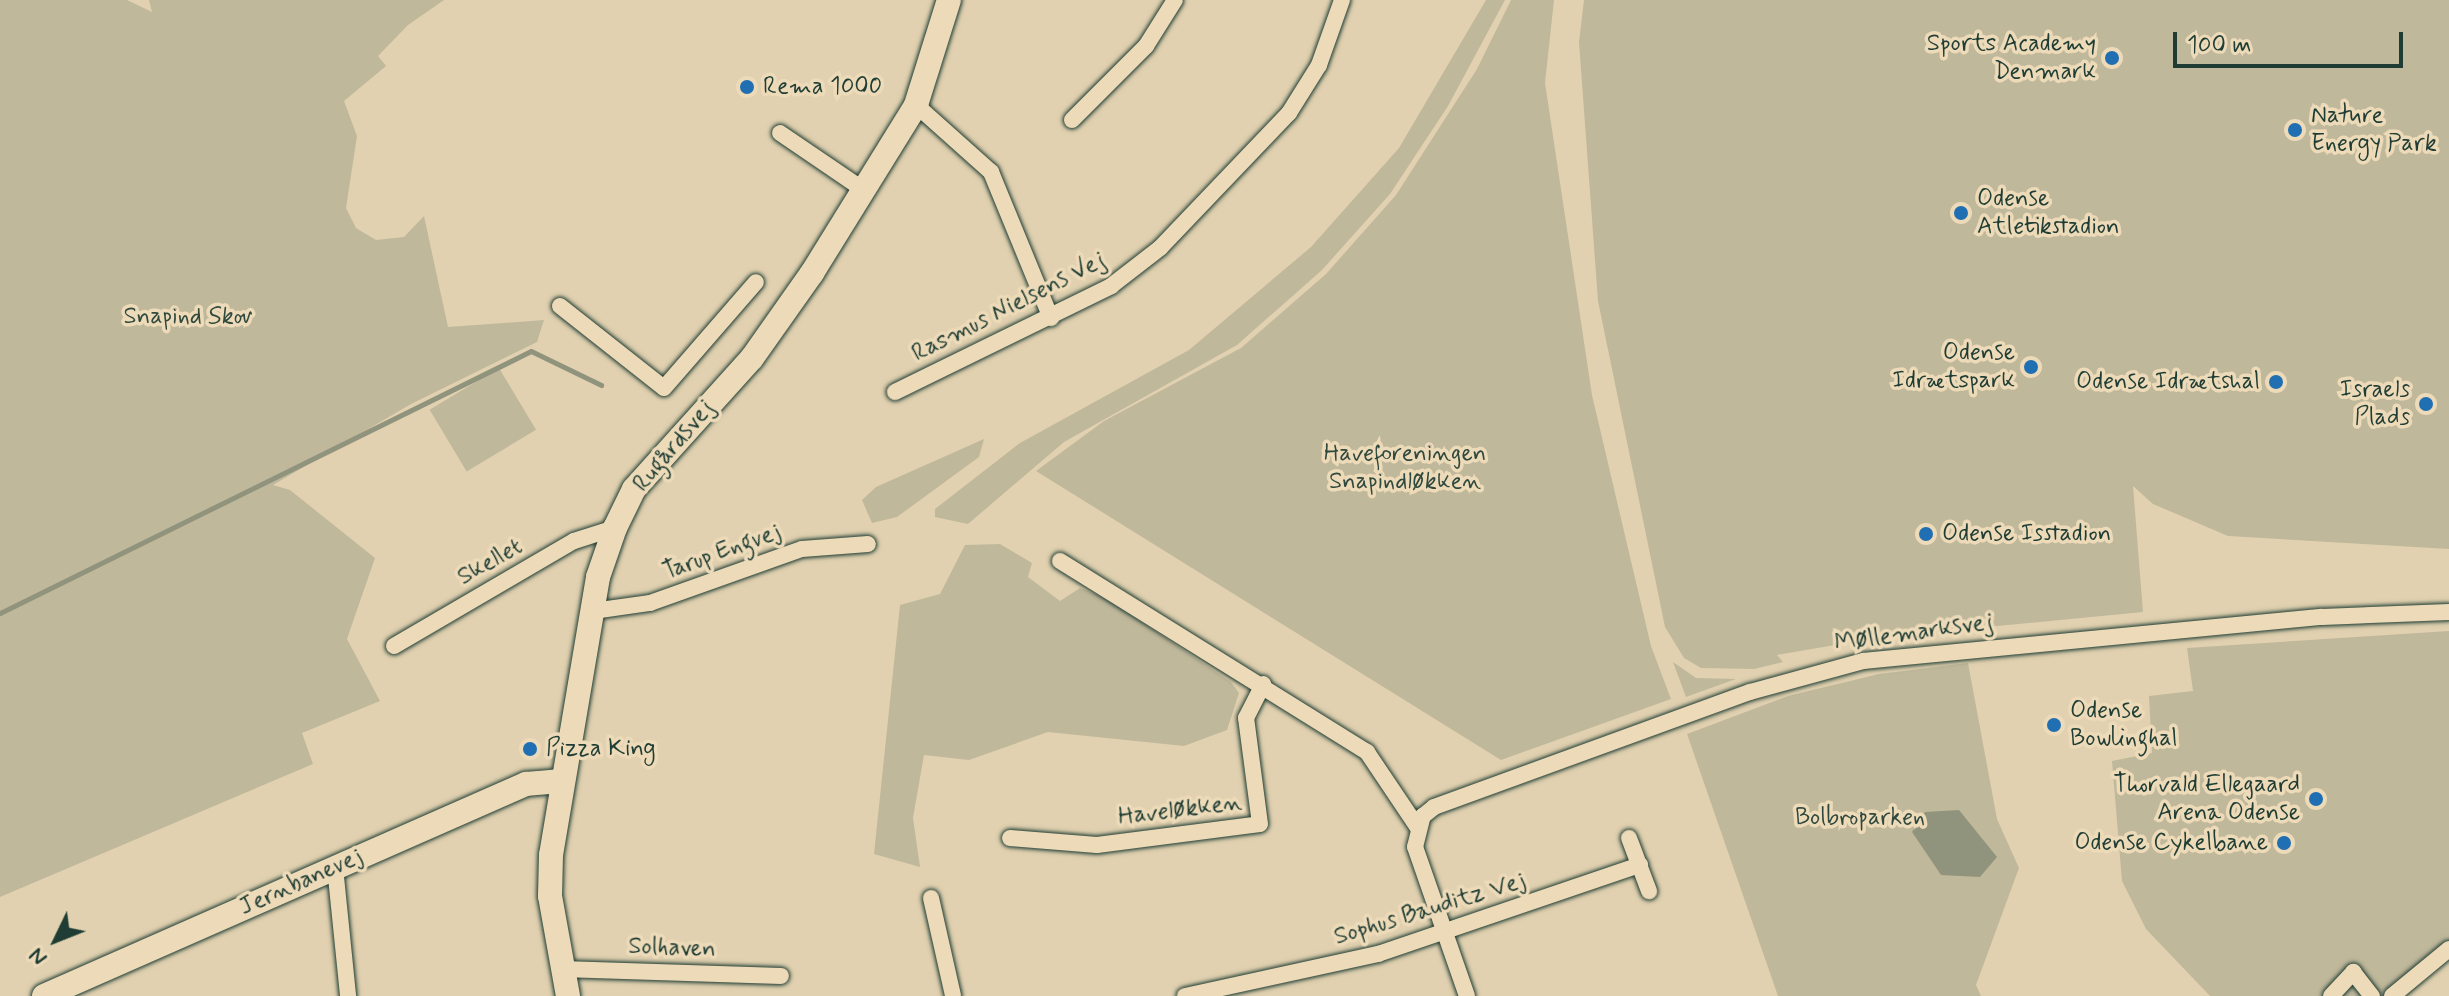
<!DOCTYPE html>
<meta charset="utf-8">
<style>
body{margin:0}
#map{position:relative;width:2449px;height:996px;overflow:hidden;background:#e1d1b0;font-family:Mynerve,sans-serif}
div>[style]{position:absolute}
.green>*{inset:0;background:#c0b89b;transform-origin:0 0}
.water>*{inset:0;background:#91947d}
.stream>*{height:5px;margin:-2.5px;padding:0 2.5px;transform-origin:2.5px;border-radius:2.5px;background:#91947d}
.roads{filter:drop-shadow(0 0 2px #1f3d34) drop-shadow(0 0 2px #1f3d34)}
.street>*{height:16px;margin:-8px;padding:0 8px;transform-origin:8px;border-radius:8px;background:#eddab8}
.secondary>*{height:24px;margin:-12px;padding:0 12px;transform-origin:12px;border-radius:12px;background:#eddab8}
.dots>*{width:22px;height:22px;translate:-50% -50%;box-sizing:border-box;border:4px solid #eddab8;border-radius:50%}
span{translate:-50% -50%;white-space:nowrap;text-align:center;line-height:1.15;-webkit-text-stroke:7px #eddab8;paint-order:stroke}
.poi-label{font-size:24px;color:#1f3d34}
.right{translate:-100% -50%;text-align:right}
.left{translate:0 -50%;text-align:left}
.street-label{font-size:24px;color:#1f3d34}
.park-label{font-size:24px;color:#2f493e}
.north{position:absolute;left:16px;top:900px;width:80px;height:80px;-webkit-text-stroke:6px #eddab8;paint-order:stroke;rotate:227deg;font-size:22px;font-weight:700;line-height:32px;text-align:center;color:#1f3d34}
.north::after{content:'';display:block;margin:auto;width:28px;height:36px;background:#1f3d34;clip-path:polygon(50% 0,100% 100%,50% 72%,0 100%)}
.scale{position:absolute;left:2173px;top:32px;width:230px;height:36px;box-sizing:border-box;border:4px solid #1f3d34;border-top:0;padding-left:10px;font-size:24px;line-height:28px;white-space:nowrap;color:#1f3d34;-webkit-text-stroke:6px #eddab8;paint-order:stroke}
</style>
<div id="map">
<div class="green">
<div style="clip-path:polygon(0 0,127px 0,152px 12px,149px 0,444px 0,408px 25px,378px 56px,386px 66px,344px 101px,357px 136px,346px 208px,356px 228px,376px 240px,404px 237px,424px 216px,448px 327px,544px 320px,537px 342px,411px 404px,273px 485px,290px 490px,375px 558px,347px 639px,380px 701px,302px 733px,313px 764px,0 897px)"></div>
<div style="clip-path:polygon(1486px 0,1505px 0,1448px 106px,1390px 194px,1322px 270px,1237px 345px,1064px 442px,968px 524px,935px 517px,935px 509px,1020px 443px,1189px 350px,1311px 247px,1399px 148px)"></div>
<div style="clip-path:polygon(1511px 0,1554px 0,1545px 83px,1592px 395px,1651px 646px,1671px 699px,1501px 760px,1036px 471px,1104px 421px,1241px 348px,1326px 274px,1396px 195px,1477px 69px)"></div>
<div style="clip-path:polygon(1584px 0,2449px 0,2449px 549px,2228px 536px,2153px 504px,2133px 486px,2143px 612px,1882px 637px,1777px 655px,1783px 662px,1754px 669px,1701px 668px,1684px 658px,1665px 627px,1598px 301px,1579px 42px)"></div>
<div style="left:499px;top:368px;width:72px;height:81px;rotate:59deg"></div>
<div style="clip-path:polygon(984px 439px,979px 457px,897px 517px,872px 523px,862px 500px,876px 487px)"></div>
<div style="clip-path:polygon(1000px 544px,1032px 563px,1028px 577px,1060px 601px,1080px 588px,1107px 599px,1231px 682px,1239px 693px,1227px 730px,1184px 746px,1048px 732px,969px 760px,924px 755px,913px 818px,920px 867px,874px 854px,900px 605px,940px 594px,965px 545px)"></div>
<div style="clip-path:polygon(2449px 631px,2449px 944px,2384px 996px,2210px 996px,2146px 929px,2122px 881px,2112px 761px,2152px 753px,2149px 696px,2193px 691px,2187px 648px)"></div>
<div style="clip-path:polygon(1673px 662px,1696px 678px,1736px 679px,1686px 697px)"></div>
<div style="clip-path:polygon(1968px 663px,1997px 819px,2019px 868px,1976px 985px,1981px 996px,1778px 996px,1687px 734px,1788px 696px,1879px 674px)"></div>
</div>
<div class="water">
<div style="clip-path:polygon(1959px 810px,1997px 857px,1980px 877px,1941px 875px,1912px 832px,1925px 812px)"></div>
</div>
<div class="stream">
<div style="left:0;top:613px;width:592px;rotate:-26.26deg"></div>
<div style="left:531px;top:351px;width:78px;rotate:25.9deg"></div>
</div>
<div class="roads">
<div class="street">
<div style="left:916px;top:105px;width:101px;rotate:41.8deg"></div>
<div style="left:991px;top:172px;width:158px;rotate:67.7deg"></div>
<div style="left:1072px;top:120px;width:105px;rotate:-45deg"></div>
<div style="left:1146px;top:46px;width:54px;rotate:-57.8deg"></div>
<div style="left:780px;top:133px;width:102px;rotate:34.2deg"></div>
<div style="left:560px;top:306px;width:132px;rotate:38.3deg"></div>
<div style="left:664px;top:388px;width:140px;rotate:-49deg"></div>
<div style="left:895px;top:392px;width:241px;rotate:-26.1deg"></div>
<div style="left:1111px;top:286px;width:62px;rotate:-37.8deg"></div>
<div style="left:1160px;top:248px;width:187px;rotate:-46.3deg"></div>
<div style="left:1289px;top:113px;width:57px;rotate:-58deg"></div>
<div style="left:1319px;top:65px;width:69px;rotate:-70.5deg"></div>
<div style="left:1060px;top:561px;width:362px;rotate:31.9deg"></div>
<div style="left:1367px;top:752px;width:92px;rotate:56.1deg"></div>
<div style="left:593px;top:611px;width:58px;rotate:-8deg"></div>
<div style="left:650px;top:603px;width:161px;rotate:-19.6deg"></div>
<div style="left:802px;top:549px;width:66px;rotate:-4.3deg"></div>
<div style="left:394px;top:646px;width:208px;rotate:-30.3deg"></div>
<div style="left:574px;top:541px;width:43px;rotate:-17.6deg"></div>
<div style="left:1010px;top:838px;width:87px;rotate:4.6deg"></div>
<div style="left:1097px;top:845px;width:164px;rotate:-7.3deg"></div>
<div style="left:1260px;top:824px;width:107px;rotate:-97.5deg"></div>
<div style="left:1246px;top:718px;width:38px;rotate:-63deg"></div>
<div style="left:1629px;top:838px;width:57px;rotate:69.3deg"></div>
<div style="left:335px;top:867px;width:130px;rotate:84.2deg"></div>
<div style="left:931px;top:898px;width:100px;rotate:77.3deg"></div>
<div style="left:562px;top:969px;width:219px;rotate:1.8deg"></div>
<div style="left:1185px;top:996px;width:198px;rotate:-12.3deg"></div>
<div style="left:1378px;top:954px;width:277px;rotate:-18.8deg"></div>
<div style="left:1467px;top:996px;width:158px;rotate:-109.2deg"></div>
<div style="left:1415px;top:847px;width:32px;rotate:-76deg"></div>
<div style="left:1423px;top:816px;width:14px;rotate:-39deg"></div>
<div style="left:1434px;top:807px;width:336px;rotate:-20deg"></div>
<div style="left:1750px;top:692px;width:117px;rotate:-15.3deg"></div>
<div style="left:1863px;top:661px;width:461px;rotate:-5.5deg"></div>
<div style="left:2322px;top:617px;width:127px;rotate:-2.3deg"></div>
<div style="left:2331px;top:996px;width:33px;rotate:-47deg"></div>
<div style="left:2353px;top:972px;width:31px;rotate:52deg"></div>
<div style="left:2392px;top:996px;width:74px;rotate:-39.5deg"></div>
</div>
<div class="secondary">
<div style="left:44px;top:996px;width:527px;rotate:-23.74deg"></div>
<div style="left:526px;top:784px;width:35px;rotate:-5deg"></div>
<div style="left:568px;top:996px;width:102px;rotate:-100.2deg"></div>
<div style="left:550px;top:896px;width:41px;rotate:-88.6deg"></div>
<div style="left:551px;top:855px;width:282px;rotate:-80.4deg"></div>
<div style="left:598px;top:577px;width:52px;rotate:-70.9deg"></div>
<div style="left:615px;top:528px;width:43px;rotate:-64deg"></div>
<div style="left:634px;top:489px;width:176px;rotate:-48deg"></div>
<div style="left:752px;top:358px;width:104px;rotate:-54.8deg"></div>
<div style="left:812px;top:273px;width:198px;rotate:-58.2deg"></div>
<div style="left:916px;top:105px;width:110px;rotate:-72.6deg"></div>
</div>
</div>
<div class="dots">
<div style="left:2112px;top:58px;background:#1f6fb2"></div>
<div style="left:747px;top:87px;background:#1f6fb2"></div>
<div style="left:2295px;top:130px;background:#1f6fb2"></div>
<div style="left:1961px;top:213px;background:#1f6fb2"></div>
<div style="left:2031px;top:367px;background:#1f6fb2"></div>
<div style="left:2276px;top:382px;background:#1f6fb2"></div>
<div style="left:2426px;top:404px;background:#1f6fb2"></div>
<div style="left:1926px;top:534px;background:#1f6fb2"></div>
<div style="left:2054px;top:725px;background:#1f6fb2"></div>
<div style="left:530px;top:749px;background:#1f6fb2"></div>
<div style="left:2316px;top:799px;background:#1f6fb2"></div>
<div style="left:2284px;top:843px;background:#1f6fb2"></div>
</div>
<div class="poi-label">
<span class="right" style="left:2096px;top:58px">Sports Academy<br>Denmark</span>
<span class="left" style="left:763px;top:87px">Rema 1000</span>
<span class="left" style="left:2311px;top:130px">Nature<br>Energy Park</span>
<span class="left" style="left:1977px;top:213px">Odense<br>Atletikstadion</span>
<span class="right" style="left:2015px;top:367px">Odense<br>Idrætspark</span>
<span class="right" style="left:2260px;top:382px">Odense Idrætshal</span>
<span class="right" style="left:2410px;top:404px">Israels<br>Plads</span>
<span class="left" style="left:1942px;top:534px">Odense Isstadion</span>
<span class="left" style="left:2070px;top:725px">Odense<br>Bowlinghal</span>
<span class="left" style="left:546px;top:749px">Pizza King</span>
<span class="right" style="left:2300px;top:799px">Thorvald Ellegaard<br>Arena Odense</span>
<span class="right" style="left:2268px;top:843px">Odense Cykelbane</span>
</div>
<div class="street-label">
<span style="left:1009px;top:307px;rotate:-27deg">Rasmus Nielsens Vej</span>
<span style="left:674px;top:446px;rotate:-50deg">Rugårdsvej</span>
<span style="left:722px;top:552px;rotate:-20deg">Tarup Engvej</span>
<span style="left:490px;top:562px;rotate:-30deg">Skellet</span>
<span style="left:1914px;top:633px;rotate:-8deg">Møllemarksvej</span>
<span style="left:1180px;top:810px;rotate:-7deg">Haveløkken</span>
<span style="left:301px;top:882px;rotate:-24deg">Jernbanevej</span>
<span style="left:1430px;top:909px;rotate:-17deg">Sophus Bauditz Vej</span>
<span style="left:672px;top:948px;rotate:2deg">Solhaven</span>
</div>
<div class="park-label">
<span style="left:188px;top:317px">Snapind Skov</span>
<span style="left:1405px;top:468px">Haveforeningen<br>Snapindløkken</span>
<span style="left:1860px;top:818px">Bolbroparken</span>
</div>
<div class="north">N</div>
<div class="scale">100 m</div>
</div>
